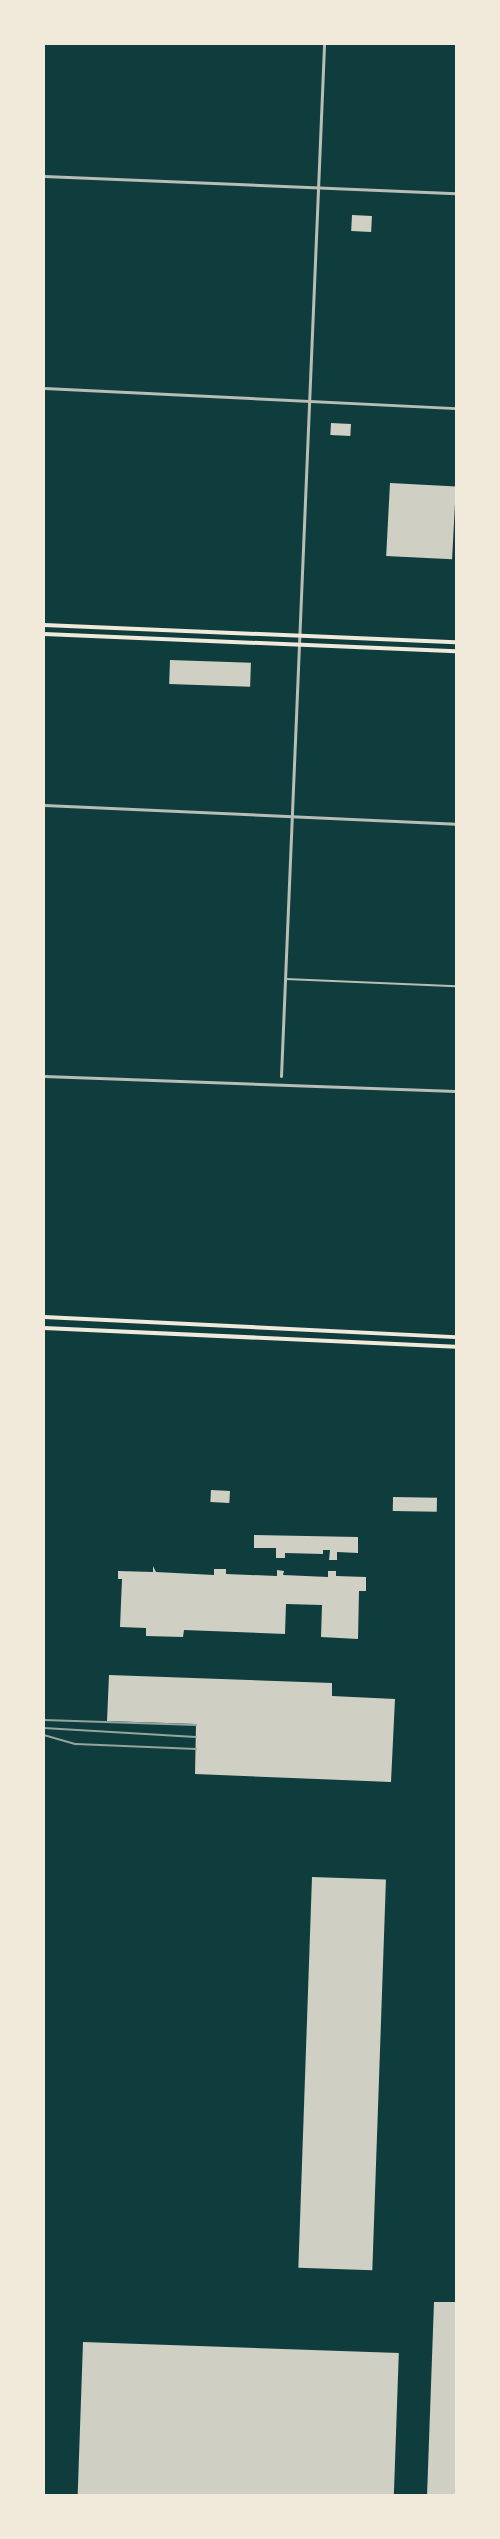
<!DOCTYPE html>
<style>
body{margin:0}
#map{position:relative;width:500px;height:2539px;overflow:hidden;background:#0f3d3e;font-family:"PT Sans Narrow",sans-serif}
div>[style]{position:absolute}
.building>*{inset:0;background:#cfcfc3;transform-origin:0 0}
.service>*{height:1.5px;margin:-0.75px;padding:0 0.75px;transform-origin:0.75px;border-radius:0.75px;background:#b8beb3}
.tertiary>*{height:3px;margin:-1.5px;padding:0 1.5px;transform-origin:1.5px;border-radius:1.5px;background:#b8beb3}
.secondary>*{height:4px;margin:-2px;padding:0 2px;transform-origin:2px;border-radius:2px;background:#f1e9da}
.rail>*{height:1.5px;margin:-0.75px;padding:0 0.75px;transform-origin:0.75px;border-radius:0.75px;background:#97a49c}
span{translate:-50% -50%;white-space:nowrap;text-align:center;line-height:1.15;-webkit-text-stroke:6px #f1e9da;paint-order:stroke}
.frame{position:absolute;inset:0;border:45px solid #f1e9da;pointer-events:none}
</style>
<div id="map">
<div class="building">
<div style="left:352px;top:215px;width:20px;height:16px;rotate:3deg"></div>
<div style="left:331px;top:423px;width:20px;height:12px;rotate:3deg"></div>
<div style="left:390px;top:483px;width:66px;height:73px;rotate:3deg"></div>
<div style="left:170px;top:660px;width:81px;height:24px;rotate:2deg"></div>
<div style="left:211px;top:1490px;width:19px;height:12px;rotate:3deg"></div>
<div style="left:393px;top:1497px;width:44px;height:14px;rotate:1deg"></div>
<div style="clip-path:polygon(254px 1535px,358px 1537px,358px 1553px,337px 1552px,337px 1560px,329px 1560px,330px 1550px,323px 1550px,323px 1554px,285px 1553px,285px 1558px,276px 1558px,276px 1548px,254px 1548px)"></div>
<div style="clip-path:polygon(153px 1566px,156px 1572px,214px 1575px,214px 1569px,226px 1569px,226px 1574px,277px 1576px,277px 1570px,284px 1571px,283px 1575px,328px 1577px,328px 1571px,336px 1571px,336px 1576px,366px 1577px,366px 1591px,359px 1591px,358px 1639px,321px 1637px,322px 1605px,286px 1604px,285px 1634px,184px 1630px,183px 1637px,146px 1636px,146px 1628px,120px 1627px,122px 1579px,118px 1579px,118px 1571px,153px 1572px)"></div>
<div style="clip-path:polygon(109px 1675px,332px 1683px,332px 1696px,395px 1699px,391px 1782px,195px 1774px,196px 1724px,107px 1721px)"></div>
<div style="left:312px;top:1877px;width:74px;height:391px;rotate:2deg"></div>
<div style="clip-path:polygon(434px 2302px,456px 2302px,456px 2496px,427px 2496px)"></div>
<div style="left:83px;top:2342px;width:316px;height:154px;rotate:2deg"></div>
</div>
<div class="service">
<div style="left:286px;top:979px;width:170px;rotate:2.4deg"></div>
</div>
<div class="tertiary">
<div style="left:44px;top:176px;width:412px;rotate:2.4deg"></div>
<div style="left:44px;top:388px;width:412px;rotate:2.8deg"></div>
<div style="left:44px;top:805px;width:412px;rotate:2.6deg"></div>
<div style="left:44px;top:1076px;width:412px;rotate:2.1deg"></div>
<div style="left:281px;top:1076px;width:1033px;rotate:-87.61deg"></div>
</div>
<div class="secondary">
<div style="left:44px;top:625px;width:412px;rotate:2.4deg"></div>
<div style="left:44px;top:634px;width:412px;rotate:2.4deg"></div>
<div style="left:44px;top:1317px;width:412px;rotate:2.8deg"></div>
<div style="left:44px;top:1328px;width:412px;rotate:2.6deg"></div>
</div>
<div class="rail">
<div style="left:44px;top:1720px;width:152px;rotate:1.9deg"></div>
<div style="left:44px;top:1728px;width:152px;rotate:3.4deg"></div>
<div style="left:44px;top:1735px;width:33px;rotate:16deg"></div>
<div style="left:76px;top:1744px;width:120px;rotate:2.4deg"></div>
</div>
<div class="frame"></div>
</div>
